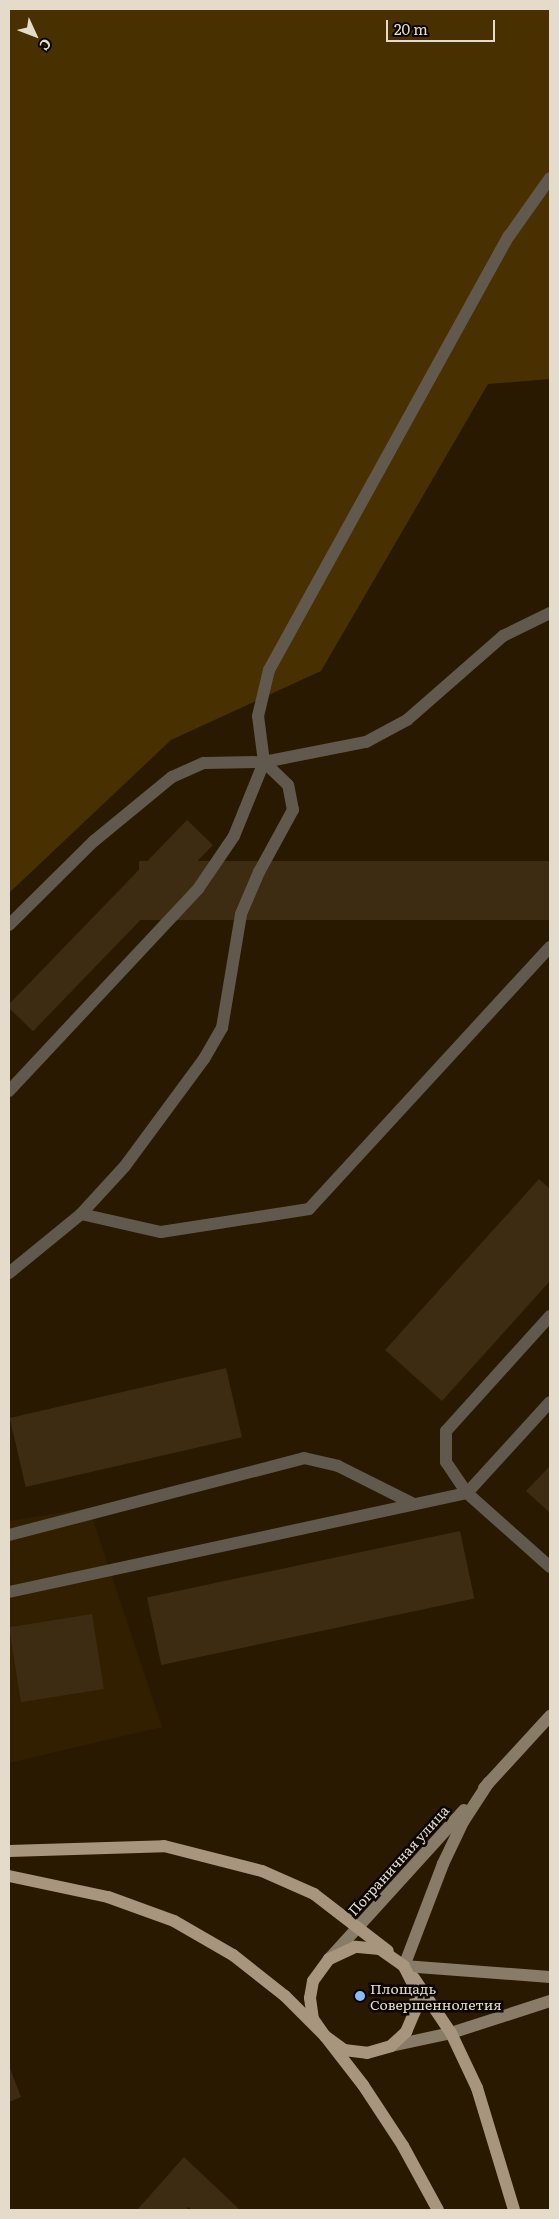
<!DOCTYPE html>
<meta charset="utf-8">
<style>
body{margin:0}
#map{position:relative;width:559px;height:2219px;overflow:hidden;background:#291900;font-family:Literata,serif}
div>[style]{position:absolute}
.built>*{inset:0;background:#321f00}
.green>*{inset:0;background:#483001}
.building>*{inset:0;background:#3d2c11;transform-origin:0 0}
.service>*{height:12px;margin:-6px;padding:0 6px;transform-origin:6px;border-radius:6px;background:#61594d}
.minor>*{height:12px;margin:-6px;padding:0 6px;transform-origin:6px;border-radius:6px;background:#61594d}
.secondary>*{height:12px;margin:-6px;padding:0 6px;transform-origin:6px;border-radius:6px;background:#887b68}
.primary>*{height:12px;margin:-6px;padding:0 6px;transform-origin:6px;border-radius:6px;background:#a7967d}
.dots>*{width:14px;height:14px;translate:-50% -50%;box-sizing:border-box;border:2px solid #0c0601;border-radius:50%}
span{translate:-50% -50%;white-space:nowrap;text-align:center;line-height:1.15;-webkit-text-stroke:5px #0c0601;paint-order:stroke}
.street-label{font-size:14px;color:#e5dbcb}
.poi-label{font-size:14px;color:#e5dbcb}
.left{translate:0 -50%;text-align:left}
.frame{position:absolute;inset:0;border:10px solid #e5dbcb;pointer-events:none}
.north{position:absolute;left:10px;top:10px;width:50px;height:50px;-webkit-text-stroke:4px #0c0601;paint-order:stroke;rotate:133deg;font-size:14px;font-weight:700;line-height:20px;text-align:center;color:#e5dbcb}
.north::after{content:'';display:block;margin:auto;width:18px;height:22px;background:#e5dbcb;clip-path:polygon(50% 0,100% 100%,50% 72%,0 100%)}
.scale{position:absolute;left:386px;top:20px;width:109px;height:22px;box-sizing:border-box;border:2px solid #e5dbcb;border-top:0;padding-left:6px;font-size:15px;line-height:18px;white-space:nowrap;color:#e5dbcb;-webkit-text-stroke:4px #0c0601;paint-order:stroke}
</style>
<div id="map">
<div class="built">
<div style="clip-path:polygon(89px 1508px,162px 1727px,9px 1763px,9px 1521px)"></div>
</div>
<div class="green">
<div style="clip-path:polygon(9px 9px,550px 9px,550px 379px,488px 384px,321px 671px,171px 740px,9px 893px)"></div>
</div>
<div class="building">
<div style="left:187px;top:820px;width:36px;height:259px;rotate:44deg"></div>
<div style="left:550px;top:861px;width:59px;height:411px;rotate:90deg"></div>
<div style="clip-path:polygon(539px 1179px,550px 1189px,550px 1281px,442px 1401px,385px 1350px)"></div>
<div style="left:226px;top:1368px;width:71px;height:222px;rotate:77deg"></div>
<div style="clip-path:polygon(550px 1466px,550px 1513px,526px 1491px)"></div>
<div style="left:460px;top:1531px;width:69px;height:320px;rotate:78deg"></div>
<div style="left:92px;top:1614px;width:76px;height:84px;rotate:81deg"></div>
<div style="clip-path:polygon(9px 2066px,21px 2097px,9px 2102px)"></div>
<div style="clip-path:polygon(184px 2157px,240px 2210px,192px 2210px,188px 2207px,186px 2210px,137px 2210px)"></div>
</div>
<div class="service">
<div style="left:9px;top:925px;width:120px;rotate:-44.7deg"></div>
<div style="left:94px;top:841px;width:101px;rotate:-39.4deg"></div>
<div style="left:172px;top:777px;width:35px;rotate:-24deg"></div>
<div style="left:204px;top:763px;width:60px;rotate:-1deg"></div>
<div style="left:264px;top:762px;width:104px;rotate:-11.1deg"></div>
<div style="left:366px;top:742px;width:47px;rotate:-28.2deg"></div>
<div style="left:407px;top:720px;width:128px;rotate:-41.2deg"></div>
<div style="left:503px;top:636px;width:52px;rotate:-26.1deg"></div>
<div style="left:9px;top:1091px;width:277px;rotate:-46.9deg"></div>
<div style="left:198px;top:889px;width:64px;rotate:-55.8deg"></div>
<div style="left:234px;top:836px;width:80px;rotate:-67.9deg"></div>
<div style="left:264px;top:762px;width:46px;rotate:-97.4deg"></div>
<div style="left:258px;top:716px;width:47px;rotate:-76.6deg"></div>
<div style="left:269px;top:670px;width:496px;rotate:-61.1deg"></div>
<div style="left:509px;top:236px;width:71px;rotate:-54.7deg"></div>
<div style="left:81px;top:1214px;width:82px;rotate:12.7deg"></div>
<div style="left:161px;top:1232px;width:150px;rotate:-8.8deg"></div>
<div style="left:309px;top:1209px;width:356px;rotate:-47.4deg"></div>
<div style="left:9px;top:1273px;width:93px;rotate:-39.3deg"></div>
<div style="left:81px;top:1214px;width:65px;rotate:-47.5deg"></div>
<div style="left:125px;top:1166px;width:133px;rotate:-53.6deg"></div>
<div style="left:204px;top:1059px;width:36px;rotate:-60deg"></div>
<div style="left:222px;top:1028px;width:116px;rotate:-80.5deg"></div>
<div style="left:241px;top:914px;width:46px;rotate:-66.8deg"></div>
<div style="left:259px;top:872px;width:71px;rotate:-61.3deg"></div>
<div style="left:293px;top:810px;width:25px;rotate:-101deg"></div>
<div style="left:288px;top:785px;width:33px;rotate:-136deg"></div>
<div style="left:550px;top:1316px;width:155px;rotate:132.1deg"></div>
<div style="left:446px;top:1431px;width:31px;rotate:90deg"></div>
<div style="left:446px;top:1462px;width:37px;rotate:56deg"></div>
<div style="left:467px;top:1493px;width:111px;rotate:41.7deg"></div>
</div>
<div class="minor">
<div style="left:9px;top:1535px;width:305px;rotate:-14.6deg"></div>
<div style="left:304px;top:1458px;width:35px;rotate:13deg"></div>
<div style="left:338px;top:1466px;width:85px;rotate:26.6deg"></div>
<div style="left:9px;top:1592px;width:469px;rotate:-12.2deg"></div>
<div style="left:467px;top:1493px;width:123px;rotate:-47.6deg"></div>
</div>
<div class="secondary">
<div style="left:489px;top:1782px;width:48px;rotate:123deg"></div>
<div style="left:463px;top:1822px;width:47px;rotate:115.5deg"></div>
<div style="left:443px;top:1864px;width:109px;rotate:110.9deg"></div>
<div style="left:404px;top:1966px;width:146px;rotate:4.3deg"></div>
<div style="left:484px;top:1788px;width:98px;rotate:-47.5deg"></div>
<div style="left:329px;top:1959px;width:201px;rotate:-47.8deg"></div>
<div style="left:391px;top:2046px;width:61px;rotate:-12.2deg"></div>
<div style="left:451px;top:2033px;width:104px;rotate:-17.9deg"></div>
</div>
<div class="primary">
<div style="left:9px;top:1851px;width:155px;rotate:-1.8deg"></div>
<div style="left:164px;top:1846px;width:101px;rotate:14.3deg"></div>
<div style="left:262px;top:1871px;width:57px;rotate:23.9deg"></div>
<div style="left:314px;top:1894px;width:93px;rotate:37.6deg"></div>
<div style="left:9px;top:1876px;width:101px;rotate:12deg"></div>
<div style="left:108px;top:1897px;width:70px;rotate:20deg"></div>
<div style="left:174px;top:1921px;width:68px;rotate:30deg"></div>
<div style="left:233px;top:1955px;width:66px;rotate:38.3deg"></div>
<div style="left:285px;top:1996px;width:57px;rotate:45deg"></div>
<div style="left:325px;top:2036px;width:24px;rotate:36deg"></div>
<div style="left:344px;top:2050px;width:23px;rotate:7deg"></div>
<div style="left:367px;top:2053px;width:25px;rotate:-16deg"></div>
<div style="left:391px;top:2046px;width:21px;rotate:-43deg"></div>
<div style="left:406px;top:2032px;width:26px;rotate:-67deg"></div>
<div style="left:416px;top:2008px;width:20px;rotate:-93deg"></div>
<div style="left:415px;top:1988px;width:25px;rotate:-117deg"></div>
<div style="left:404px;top:1966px;width:29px;rotate:-145deg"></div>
<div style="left:380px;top:1949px;width:25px;rotate:-175deg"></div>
<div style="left:355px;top:1947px;width:29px;rotate:155deg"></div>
<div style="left:329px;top:1959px;width:27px;rotate:126deg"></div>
<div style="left:313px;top:1981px;width:17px;rotate:100deg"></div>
<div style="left:310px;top:1998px;width:21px;rotate:82deg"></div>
<div style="left:313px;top:2019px;width:21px;rotate:55deg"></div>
<div style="left:325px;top:2036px;width:62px;rotate:52.2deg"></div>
<div style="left:363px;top:2085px;width:73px;rotate:56.7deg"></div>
<div style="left:403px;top:2146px;width:73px;rotate:61.3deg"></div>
<div style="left:414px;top:1978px;width:66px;rotate:56.1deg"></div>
<div style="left:451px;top:2033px;width:61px;rotate:64.7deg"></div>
<div style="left:477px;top:2088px;width:127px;rotate:73.1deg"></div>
</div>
<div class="dots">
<div style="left:360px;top:1996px;background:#89bafc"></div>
</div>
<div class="street-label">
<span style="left:398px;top:1860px;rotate:-48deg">Пограничная улица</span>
</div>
<div class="poi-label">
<span class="left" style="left:370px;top:1996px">Площадь<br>Совершеннолетия</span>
</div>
<div class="frame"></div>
<div class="north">С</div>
<div class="scale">20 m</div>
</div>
